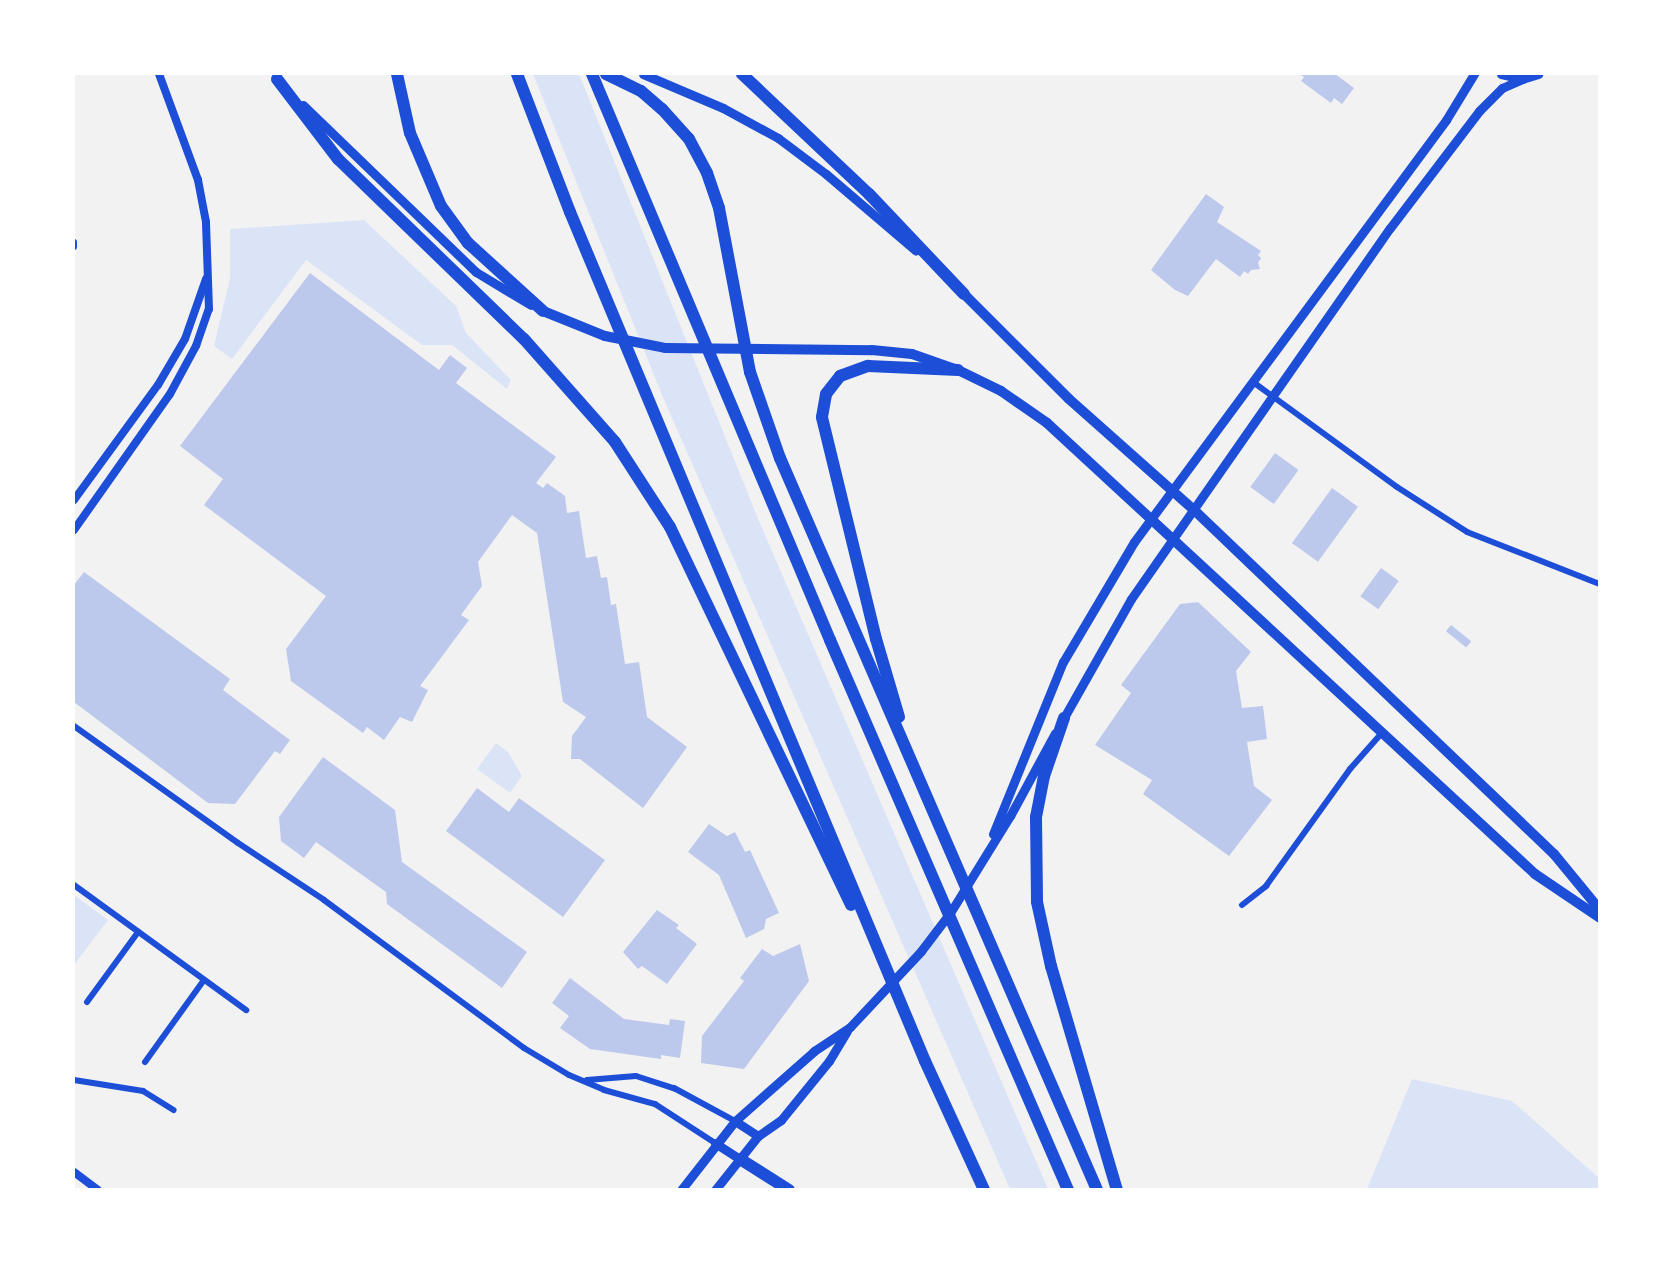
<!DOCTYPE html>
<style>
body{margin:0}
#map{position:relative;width:1673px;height:1263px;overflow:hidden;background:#f2f2f2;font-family:"IBM Plex Sans",sans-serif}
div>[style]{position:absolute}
.green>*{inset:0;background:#dbe4f7}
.building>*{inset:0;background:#bdc9ec;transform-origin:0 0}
.minor>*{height:6px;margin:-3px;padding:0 3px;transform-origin:3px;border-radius:3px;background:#1d4ed8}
.tertiary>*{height:8px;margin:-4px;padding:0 4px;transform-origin:4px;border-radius:4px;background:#1d4ed8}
.secondary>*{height:9px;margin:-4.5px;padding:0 4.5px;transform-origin:4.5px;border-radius:4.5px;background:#1d4ed8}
.primary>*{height:10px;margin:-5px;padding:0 5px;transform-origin:5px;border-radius:5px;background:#1d4ed8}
.motorway>*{height:12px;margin:-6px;padding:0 6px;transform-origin:6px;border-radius:6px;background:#1d4ed8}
span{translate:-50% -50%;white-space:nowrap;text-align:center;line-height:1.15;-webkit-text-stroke:7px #fff;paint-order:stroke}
.frame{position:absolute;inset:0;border:75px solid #fff;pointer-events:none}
</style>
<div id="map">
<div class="green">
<div style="clip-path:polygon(533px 74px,579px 74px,759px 521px,1048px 1189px,1010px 1189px,662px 395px)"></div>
<div style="clip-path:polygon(364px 220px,456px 306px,466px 333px,511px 380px,507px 389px,452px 345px,422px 345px,306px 260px,232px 359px,214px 346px,230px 278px,230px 229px)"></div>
<div style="clip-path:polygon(496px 743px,508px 752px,522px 776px,510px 793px,477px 769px)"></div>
<div style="clip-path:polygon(74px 895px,108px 920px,74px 965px)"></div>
<div style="clip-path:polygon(1412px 1079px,1512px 1101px,1599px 1178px,1599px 1189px,1367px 1189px)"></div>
</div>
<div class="building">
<div style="clip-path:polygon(1299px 74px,1335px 74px,1354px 88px,1342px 104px,1334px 98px,1331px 103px,1301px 81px,1304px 77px)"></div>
<div style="clip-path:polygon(1206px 194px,1224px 207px,1217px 222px,1261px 251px,1258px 255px,1261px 258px,1258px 263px,1260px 269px,1251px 270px,1248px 274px,1244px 271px,1240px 277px,1216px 259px,1188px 296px,1175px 290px,1151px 270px)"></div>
<div style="clip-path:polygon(310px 273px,439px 370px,450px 355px,467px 368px,456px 383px,556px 457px,536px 483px,543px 488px,547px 483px,565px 496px,567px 513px,579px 511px,586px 558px,597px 556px,601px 578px,607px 577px,611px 605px,616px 604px,625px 664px,639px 662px,647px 717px,687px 747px,643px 808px,580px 759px,571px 759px,572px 736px,586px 717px,563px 702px,537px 533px,512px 515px,478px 562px,482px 586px,461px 615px,469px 620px,420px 686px,428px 690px,412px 722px,400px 717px,384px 740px,367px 727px,363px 733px,291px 681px,286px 649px,326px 596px,204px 505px,223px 479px,180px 446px)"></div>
<div style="left:1275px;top:453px;width:29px;height:42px;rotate:36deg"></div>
<div style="left:1332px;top:488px;width:32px;height:68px;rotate:36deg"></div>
<div style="left:1381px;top:568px;width:22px;height:35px;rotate:36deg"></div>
<div style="clip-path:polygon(84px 572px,230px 679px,223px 690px,290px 740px,280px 754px,275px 751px,235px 804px,208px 803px,74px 702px,74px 585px)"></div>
<div style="clip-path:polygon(1198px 602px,1251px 652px,1236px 671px,1242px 708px,1263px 706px,1267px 739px,1247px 742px,1254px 786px,1272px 800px,1229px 856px,1143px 794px,1152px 780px,1095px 745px,1131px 693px,1121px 685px,1180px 604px)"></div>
<div style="left:1451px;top:625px;width:26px;height:8px;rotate:39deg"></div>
<div style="clip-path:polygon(323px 757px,395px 810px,402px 862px,527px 952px,502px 988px,387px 904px,386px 892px,316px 842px,304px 858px,281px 841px,279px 817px)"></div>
<div style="clip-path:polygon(477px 788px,509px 812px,519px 798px,605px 860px,563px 917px,446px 831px)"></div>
<div style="clip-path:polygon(709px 824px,727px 836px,735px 832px,745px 852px,750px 850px,779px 913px,766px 919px,764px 929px,746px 938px,719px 875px,688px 852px)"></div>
<div style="clip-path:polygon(657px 910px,679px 925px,676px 928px,697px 944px,667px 984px,642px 966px,638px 969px,623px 952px)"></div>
<div style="clip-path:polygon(800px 944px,809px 981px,744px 1069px,701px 1063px,702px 1036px,744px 981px,740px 978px,762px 949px,773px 956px)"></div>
<div style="clip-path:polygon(570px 978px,624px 1019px,669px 1025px,670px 1019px,685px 1021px,680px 1058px,661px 1055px,661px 1059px,590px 1049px,560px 1028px,569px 1016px,552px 1003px)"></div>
</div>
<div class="minor">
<div style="left:74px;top:242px;width:5px;rotate:90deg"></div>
<div style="left:1253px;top:382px;width:178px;rotate:36.1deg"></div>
<div style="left:1397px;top:487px;width:83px;rotate:32.7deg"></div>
<div style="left:1467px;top:532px;width:143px;rotate:21.4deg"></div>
<div style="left:74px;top:726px;width:201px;rotate:35.5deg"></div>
<div style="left:238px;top:843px;width:103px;rotate:33.5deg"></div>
<div style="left:324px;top:900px;width:249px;rotate:36.5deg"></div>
<div style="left:524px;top:1048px;width:52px;rotate:31deg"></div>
<div style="left:569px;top:1075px;width:38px;rotate:23deg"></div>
<div style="left:604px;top:1090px;width:53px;rotate:15.4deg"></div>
<div style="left:655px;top:1104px;width:72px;rotate:33deg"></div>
<div style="left:74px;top:885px;width:213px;rotate:36deg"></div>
<div style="left:1242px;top:905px;width:31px;rotate:-38deg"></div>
<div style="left:1266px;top:886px;width:144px;rotate:-54.3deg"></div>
<div style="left:1350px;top:769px;width:47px;rotate:-48.5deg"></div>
<div style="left:87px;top:1002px;width:87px;rotate:-53.9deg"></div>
<div style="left:145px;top:1062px;width:101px;rotate:-54.3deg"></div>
<div style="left:74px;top:1080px;width:70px;rotate:9.1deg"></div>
<div style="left:143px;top:1091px;width:36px;rotate:32deg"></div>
<div style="left:587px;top:1080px;width:49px;rotate:-4.7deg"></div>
<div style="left:636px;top:1076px;width:40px;rotate:18deg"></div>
<div style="left:674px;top:1088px;width:69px;rotate:28.4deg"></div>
</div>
<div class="tertiary">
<div style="left:74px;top:500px;width:142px;rotate:-53.9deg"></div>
<div style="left:158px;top:385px;width:53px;rotate:-59.6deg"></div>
<div style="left:185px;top:339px;width:64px;rotate:-70.7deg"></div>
<div style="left:74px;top:530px;width:166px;rotate:-54.8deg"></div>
<div style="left:170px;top:394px;width:55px;rotate:-61.6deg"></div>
<div style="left:196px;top:346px;width:39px;rotate:-71deg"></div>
<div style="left:209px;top:309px;width:87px;rotate:-92deg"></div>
<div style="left:206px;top:222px;width:43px;rotate:-100.8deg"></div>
<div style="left:198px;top:180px;width:113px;rotate:-110.2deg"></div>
<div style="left:74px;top:1172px;width:30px;rotate:37deg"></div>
</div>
<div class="secondary">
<div style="left:643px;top:74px;width:87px;rotate:23deg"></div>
<div style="left:723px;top:108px;width:63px;rotate:28.6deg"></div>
<div style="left:778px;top:138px;width:60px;rotate:36.9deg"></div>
<div style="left:826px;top:174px;width:118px;rotate:40.5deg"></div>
<div style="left:1501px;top:74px;width:22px;rotate:13deg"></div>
<div style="left:1522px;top:79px;width:17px;rotate:-17deg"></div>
<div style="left:303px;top:105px;width:240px;rotate:44deg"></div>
<div style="left:476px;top:272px;width:64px;rotate:31deg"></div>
<div style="left:1062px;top:721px;width:140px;rotate:-60.5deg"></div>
<div style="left:1131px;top:599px;width:452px;rotate:-55.1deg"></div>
<div style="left:1390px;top:228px;width:147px;rotate:-52.7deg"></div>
<div style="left:1479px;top:111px;width:33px;rotate:-45deg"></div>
<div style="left:1502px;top:88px;width:22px;rotate:-24deg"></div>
<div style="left:993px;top:834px;width:186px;rotate:-67.9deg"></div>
<div style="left:1063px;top:662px;width:139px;rotate:-59.4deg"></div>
<div style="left:1134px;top:542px;width:525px;rotate:-53.52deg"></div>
<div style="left:1446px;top:120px;width:54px;rotate:-58.7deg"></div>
<div style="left:735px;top:1121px;width:27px;rotate:33deg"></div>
<div style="left:715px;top:1143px;width:30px;rotate:33deg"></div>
<div style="left:681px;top:1190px;width:88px;rotate:-52deg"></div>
<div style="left:735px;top:1121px;width:106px;rotate:-41.5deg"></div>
<div style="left:814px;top:1051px;width:43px;rotate:-33.7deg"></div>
<div style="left:850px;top:1027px;width:104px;rotate:-46.9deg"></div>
<div style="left:921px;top:951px;width:48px;rotate:-52.7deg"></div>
<div style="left:950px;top:913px;width:114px;rotate:-58.3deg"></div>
<div style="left:1010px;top:816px;width:94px;rotate:-61.5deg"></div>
<div style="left:715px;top:1190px;width:69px;rotate:-51.5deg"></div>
<div style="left:758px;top:1136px;width:28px;rotate:-35deg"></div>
<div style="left:781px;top:1120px;width:76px;rotate:-50.9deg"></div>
<div style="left:829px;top:1061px;width:35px;rotate:-59deg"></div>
</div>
<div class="primary">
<div style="left:964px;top:294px;width:148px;rotate:45deg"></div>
<div style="left:1069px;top:399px;width:167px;rotate:41.6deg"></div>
<div style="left:1194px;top:510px;width:498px;rotate:43.7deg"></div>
<div style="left:1554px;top:854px;width:72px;rotate:50.6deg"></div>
<div style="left:543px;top:311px;width:67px;rotate:22deg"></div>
<div style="left:605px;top:336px;width:61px;rotate:11.3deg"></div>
<div style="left:665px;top:348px;width:207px;rotate:0.6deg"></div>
<div style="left:872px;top:350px;width:40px;rotate:5.7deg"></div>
<div style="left:912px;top:354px;width:49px;rotate:19.2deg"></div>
<div style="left:958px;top:370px;width:48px;rotate:26deg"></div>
<div style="left:1001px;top:391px;width:56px;rotate:34.8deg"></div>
<div style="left:1047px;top:423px;width:664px;rotate:42.74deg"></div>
<div style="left:1535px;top:874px;width:78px;rotate:34.1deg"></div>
</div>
<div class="motorway">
<div style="left:397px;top:74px;width:60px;rotate:77.6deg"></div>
<div style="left:410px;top:133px;width:79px;rotate:67deg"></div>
<div style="left:441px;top:206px;width:46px;rotate:53.9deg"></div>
<div style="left:468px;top:243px;width:101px;rotate:42.2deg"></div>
<div style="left:517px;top:74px;width:148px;rotate:69deg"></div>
<div style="left:570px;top:212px;width:920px;rotate:67.31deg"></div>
<div style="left:925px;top:1061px;width:142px;rotate:65.4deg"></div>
<div style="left:592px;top:74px;width:614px;rotate:67.19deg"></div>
<div style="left:830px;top:640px;width:599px;rotate:66.6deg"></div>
<div style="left:606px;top:74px;width:39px;rotate:26deg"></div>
<div style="left:641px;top:91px;width:28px;rotate:41deg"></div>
<div style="left:662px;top:109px;width:40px;rotate:48deg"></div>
<div style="left:689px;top:139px;width:38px;rotate:62deg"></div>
<div style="left:707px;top:173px;width:37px;rotate:71deg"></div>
<div style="left:719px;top:208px;width:167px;rotate:79.3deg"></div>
<div style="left:750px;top:372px;width:91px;rotate:70.8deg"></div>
<div style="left:780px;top:458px;width:798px;rotate:66.58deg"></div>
<div style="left:742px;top:74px;width:175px;rotate:43.4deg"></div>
<div style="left:869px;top:194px;width:138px;rotate:46.5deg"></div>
<div style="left:277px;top:79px;width:101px;rotate:52.7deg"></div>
<div style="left:338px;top:159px;width:259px;rotate:44.1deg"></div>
<div style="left:524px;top:339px;width:137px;rotate:48.5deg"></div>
<div style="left:615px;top:442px;width:101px;rotate:57.1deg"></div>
<div style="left:670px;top:527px;width:419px;rotate:64.4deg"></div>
<div style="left:899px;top:717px;width:81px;rotate:-106.4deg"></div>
<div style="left:876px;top:639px;width:228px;rotate:-103.7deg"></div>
<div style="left:822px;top:417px;width:23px;rotate:-80deg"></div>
<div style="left:826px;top:394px;width:23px;rotate:-52deg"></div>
<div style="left:840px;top:376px;width:30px;rotate:-20deg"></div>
<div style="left:868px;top:366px;width:90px;rotate:2.5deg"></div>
<div style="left:1064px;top:718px;width:61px;rotate:109deg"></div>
<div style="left:1044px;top:776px;width:42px;rotate:101deg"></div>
<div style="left:1036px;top:817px;width:85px;rotate:89.3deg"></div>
<div style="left:1037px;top:902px;width:66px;rotate:77.7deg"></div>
<div style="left:1051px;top:966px;width:234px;rotate:73.6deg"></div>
<div style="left:740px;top:1159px;width:58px;rotate:32.3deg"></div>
</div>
<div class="frame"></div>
</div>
